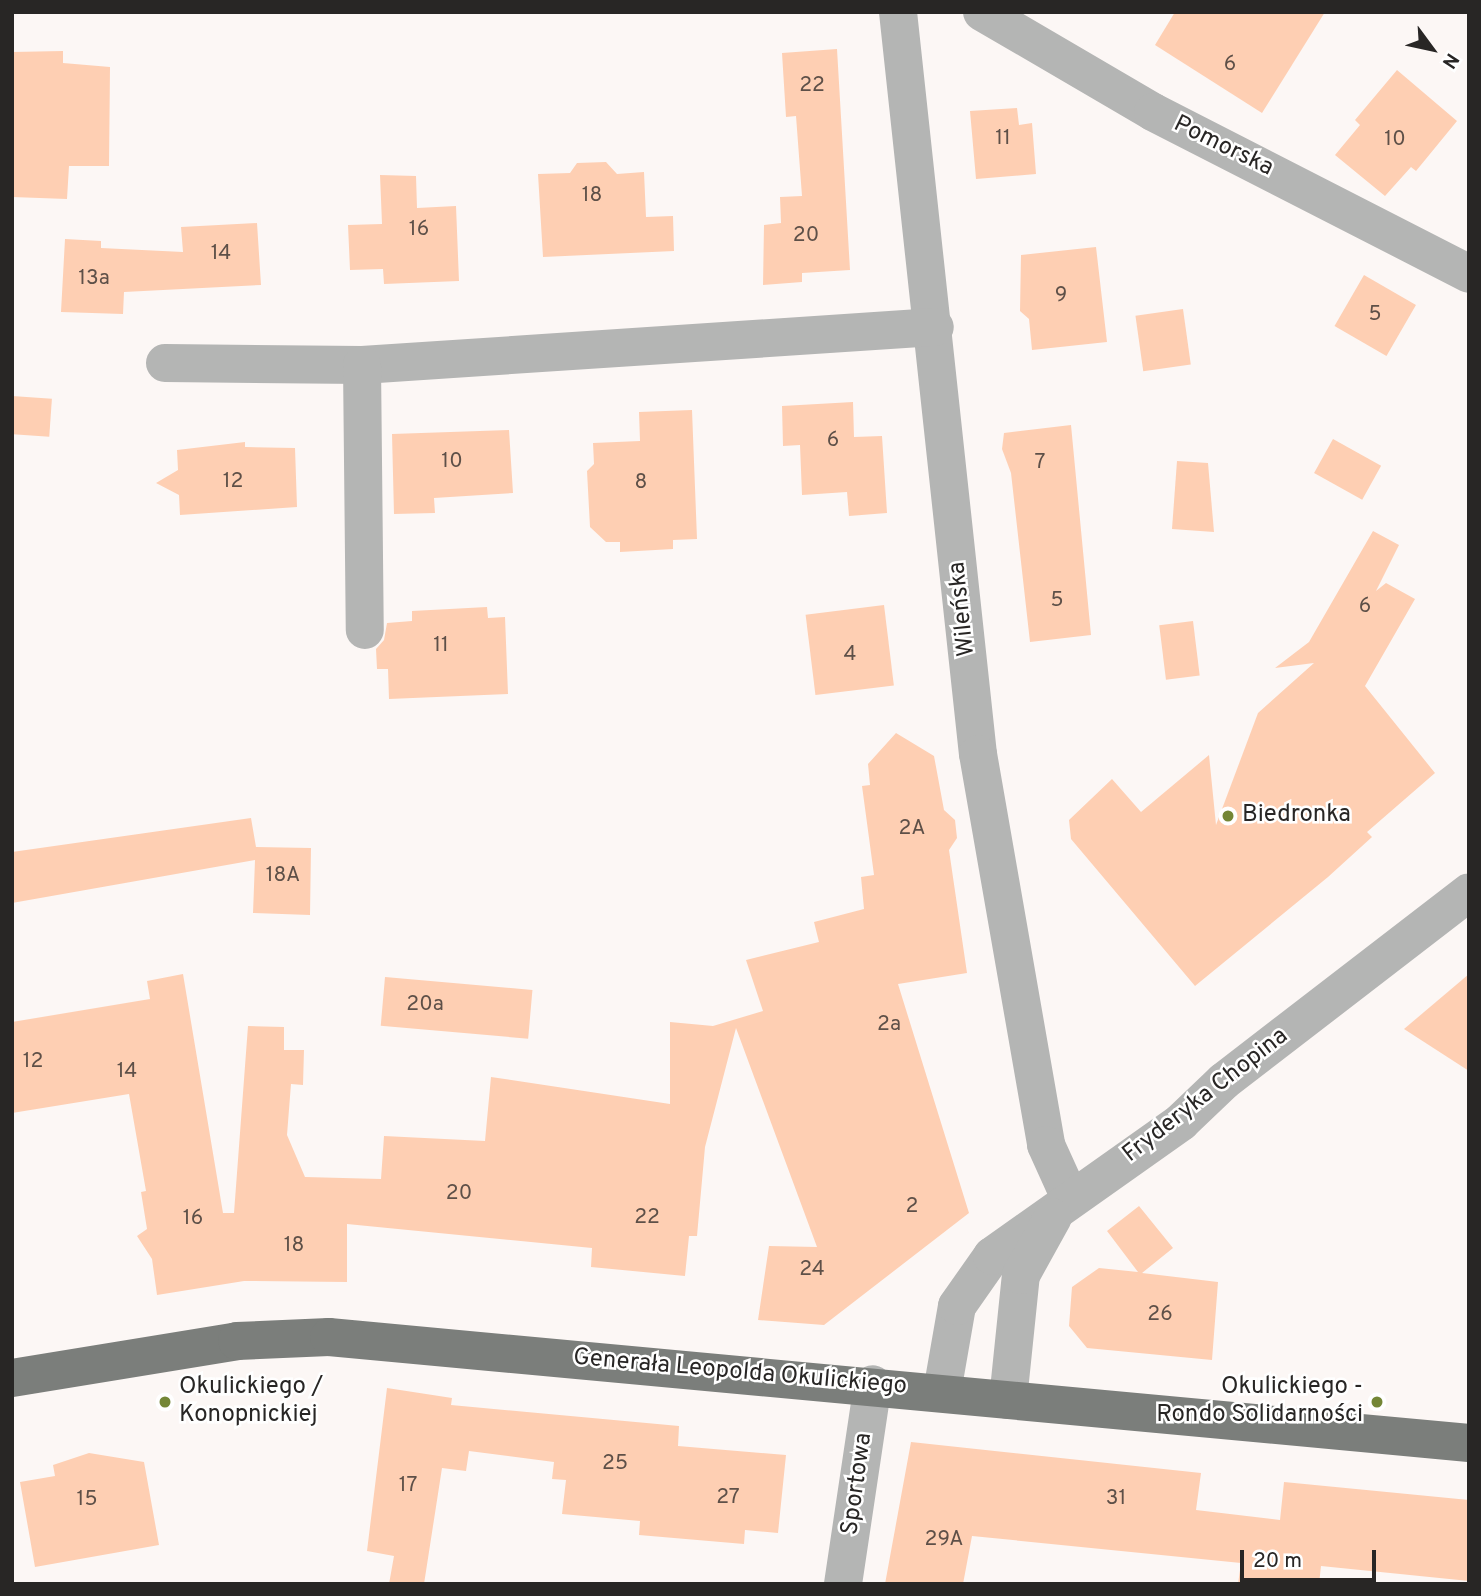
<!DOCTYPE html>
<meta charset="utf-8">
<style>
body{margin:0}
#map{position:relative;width:1481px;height:1596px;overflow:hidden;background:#fcf7f5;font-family:Overpass,sans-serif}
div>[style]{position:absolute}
.building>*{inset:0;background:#fecfb3;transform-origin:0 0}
.street>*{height:38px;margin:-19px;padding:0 19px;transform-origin:19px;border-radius:19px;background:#b4b5b4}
.primary>*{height:38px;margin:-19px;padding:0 19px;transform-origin:19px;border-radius:19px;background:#7b7e7b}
.dots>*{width:19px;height:19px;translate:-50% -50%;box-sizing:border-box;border:4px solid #fff;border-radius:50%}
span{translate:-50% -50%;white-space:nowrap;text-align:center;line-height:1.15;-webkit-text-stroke:5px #fff;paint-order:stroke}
.number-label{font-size:21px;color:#5e5048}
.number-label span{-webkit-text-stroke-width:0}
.street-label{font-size:24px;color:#282625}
.poi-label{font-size:24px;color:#282625}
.left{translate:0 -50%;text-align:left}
.right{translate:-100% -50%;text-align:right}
.frame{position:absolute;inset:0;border:14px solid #282625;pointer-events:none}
.north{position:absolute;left:1397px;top:14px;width:70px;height:70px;-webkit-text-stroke:5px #fff;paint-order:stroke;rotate:123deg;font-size:19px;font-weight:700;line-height:28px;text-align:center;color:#282625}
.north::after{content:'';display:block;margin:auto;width:24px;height:32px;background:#282625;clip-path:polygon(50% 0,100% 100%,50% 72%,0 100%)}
.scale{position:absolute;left:1240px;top:1550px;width:136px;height:32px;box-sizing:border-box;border:4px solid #282625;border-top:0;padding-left:9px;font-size:21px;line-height:24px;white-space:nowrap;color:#282625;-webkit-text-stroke:5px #fff;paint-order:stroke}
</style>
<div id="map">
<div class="building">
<div style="clip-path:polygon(1175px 12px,1325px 12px,1262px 113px,1155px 45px)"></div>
<div style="clip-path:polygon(837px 49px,850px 270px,802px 273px,802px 282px,763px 285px,764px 225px,781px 223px,780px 197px,802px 196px,796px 116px,786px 117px,782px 53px)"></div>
<div style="clip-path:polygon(63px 51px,63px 63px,110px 67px,109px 166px,69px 166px,67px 199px,12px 197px,12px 52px)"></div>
<div style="clip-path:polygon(1397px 70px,1457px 121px,1416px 171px,1411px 167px,1385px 196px,1335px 155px,1360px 125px,1355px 120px)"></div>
<div style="clip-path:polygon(1017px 108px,1019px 125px,1032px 123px,1036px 174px,976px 179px,970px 111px)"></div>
<div style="clip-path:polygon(606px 162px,617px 174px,644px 172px,646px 217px,673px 216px,674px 251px,543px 257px,538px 174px,570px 173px,577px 163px)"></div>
<div style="clip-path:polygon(380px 175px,416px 176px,417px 208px,456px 206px,459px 281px,384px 284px,383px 269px,350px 270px,348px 225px,382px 224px)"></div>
<div style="clip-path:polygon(257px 223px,261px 285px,124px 292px,123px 314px,61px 312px,65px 239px,101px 241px,101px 248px,183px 252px,181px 227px)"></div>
<div style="clip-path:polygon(1096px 247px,1107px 342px,1032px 350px,1029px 319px,1020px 311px,1021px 255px)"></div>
<div style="left:1364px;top:275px;width:60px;height:59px;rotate:30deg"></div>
<div style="left:1183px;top:309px;width:56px;height:48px;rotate:82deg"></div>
<div style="left:12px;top:396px;width:40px;height:38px;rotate:4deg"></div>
<div style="clip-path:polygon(853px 402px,854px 437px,882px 436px,887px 513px,849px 516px,847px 492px,802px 495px,800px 445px,783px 446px,782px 406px)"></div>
<div style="clip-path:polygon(692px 410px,697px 539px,673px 540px,673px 549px,620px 552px,620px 542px,606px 542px,590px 527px,587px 471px,594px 464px,593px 443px,640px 441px,639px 412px)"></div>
<div style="clip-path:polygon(1071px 425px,1091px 635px,1030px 642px,1011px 473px,1002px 449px,1004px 433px)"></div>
<div style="clip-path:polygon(509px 430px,513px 493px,434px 498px,435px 513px,394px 514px,392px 434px)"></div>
<div style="left:1333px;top:439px;width:55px;height:39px;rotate:29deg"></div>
<div style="clip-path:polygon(245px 442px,245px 447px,295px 448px,297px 507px,180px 515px,179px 495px,156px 483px,178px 470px,177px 450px)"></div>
<div style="clip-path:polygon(1177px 461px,1208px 463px,1214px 532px,1172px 529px)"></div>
<div style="clip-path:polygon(1373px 531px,1399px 545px,1376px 591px,1386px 583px,1415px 599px,1365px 686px,1435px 773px,1367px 832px,1372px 837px,1328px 877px,1195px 986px,1071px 839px,1069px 820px,1112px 779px,1141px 812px,1209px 755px,1216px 825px,1258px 713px,1314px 663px,1275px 668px,1309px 642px)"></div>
<div style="left:884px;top:605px;width:81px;height:79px;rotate:83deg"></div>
<div style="clip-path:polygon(487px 607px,488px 618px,505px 617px,508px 694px,389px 699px,388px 669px,377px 669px,376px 649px,384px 640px,387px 623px,412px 621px,412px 611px)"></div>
<div style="left:1193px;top:621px;width:55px;height:34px;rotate:83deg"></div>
<div style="clip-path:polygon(896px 733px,934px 756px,944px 810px,955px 820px,957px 838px,949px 850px,967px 973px,898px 984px,969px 1213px,824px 1325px,758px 1320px,769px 1246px,817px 1247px,736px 1028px,705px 1147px,697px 1236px,689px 1236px,685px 1276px,591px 1267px,592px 1248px,347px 1224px,347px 1282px,244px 1281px,157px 1295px,152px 1259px,137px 1236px,147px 1229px,141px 1192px,146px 1191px,129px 1094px,12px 1113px,12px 1022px,150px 999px,147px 981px,183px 974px,223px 1213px,234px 1213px,248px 1026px,284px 1027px,284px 1050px,304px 1050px,303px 1085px,291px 1084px,287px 1135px,305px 1177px,381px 1179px,384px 1136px,485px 1141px,491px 1077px,670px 1104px,670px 1022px,713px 1026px,763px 1011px,746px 960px,819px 942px,814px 922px,864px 909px,861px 877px,874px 875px,862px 786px,870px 785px,868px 764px)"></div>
<div style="clip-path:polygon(251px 818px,256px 847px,311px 848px,310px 915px,253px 913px,255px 860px,12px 903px,12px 852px)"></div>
<div style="clip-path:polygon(1469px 974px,1469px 1071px,1404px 1029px)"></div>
<div style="left:385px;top:977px;width:148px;height:49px;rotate:5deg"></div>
<div style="clip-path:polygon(1139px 1206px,1173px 1248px,1142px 1273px,1218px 1282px,1212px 1360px,1087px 1348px,1069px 1326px,1072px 1287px,1099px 1268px,1138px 1272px,1107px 1231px)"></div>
<div style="clip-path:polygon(387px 1388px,452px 1398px,451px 1405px,679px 1426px,678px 1446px,786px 1455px,778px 1533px,745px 1530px,744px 1544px,639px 1535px,640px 1521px,562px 1514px,566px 1480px,552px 1479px,554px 1462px,469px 1451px,466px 1471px,442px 1468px,424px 1584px,389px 1584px,394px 1556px,367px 1551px)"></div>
<div style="clip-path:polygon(911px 1442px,1201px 1473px,1196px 1510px,1280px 1520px,1284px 1482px,1469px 1500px,1469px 1581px,1321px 1566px,1319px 1584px,1238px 1584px,1241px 1563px,972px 1536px,963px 1584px,885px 1584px)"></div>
<div style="clip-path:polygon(89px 1453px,144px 1462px,159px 1545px,35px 1567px,20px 1482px,55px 1476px,53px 1465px)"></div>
</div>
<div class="street">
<div style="left:898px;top:12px;width:746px;rotate:83.85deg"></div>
<div style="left:978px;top:754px;width:397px;rotate:80.1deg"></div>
<div style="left:1046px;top:1145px;width:58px;rotate:65.6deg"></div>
<div style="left:982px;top:12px;width:198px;rotate:30.3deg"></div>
<div style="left:1153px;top:112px;width:355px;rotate:27.1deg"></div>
<div style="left:165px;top:363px;width:197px;rotate:0.6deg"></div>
<div style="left:362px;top:365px;width:574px;rotate:-3.79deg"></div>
<div style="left:362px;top:365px;width:265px;rotate:89.4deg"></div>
<div style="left:942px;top:1392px;width:87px;rotate:-80.1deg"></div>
<div style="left:957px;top:1306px;width:61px;rotate:-55deg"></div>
<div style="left:992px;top:1256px;width:232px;rotate:-35.3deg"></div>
<div style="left:1181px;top:1122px;width:59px;rotate:-43.6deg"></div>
<div style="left:1224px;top:1081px;width:309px;rotate:-37.6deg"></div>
<div style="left:1008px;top:1400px;width:126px;rotate:-84.1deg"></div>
<div style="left:1021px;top:1275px;width:66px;rotate:-61.1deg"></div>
<div style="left:843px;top:1584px;width:202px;rotate:-81.5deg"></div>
</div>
<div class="primary">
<div style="left:12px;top:1378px;width:228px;rotate:-9.3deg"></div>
<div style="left:237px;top:1341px;width:92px;rotate:-2.5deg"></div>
<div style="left:329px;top:1337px;width:1145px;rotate:5.31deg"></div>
</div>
<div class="dots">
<div style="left:1228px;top:816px;background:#748636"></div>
<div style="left:165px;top:1402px;background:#748636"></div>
<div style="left:1377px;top:1402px;background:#748636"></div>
</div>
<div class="number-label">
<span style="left:1230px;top:65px">6</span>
<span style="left:812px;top:86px">22</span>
<span style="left:1003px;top:139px">11</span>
<span style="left:1395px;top:140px">10</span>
<span style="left:592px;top:196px">18</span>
<span style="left:419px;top:230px">16</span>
<span style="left:806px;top:236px">20</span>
<span style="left:221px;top:254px">14</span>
<span style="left:94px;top:279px">13a</span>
<span style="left:1061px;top:296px">9</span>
<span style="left:1375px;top:315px">5</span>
<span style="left:833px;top:441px">6</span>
<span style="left:452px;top:462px">10</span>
<span style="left:1040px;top:463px">7</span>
<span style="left:233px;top:482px">12</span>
<span style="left:641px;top:483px">8</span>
<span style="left:1057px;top:601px">5</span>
<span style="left:1365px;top:607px">6</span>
<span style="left:441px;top:646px">11</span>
<span style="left:850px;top:655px">4</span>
<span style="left:912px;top:829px">2A</span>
<span style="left:283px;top:876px">18A</span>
<span style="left:425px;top:1005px">20a</span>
<span style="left:889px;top:1025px">2a</span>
<span style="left:33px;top:1062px">12</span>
<span style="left:127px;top:1072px">14</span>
<span style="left:459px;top:1194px">20</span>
<span style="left:912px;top:1207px">2</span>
<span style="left:647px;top:1218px">22</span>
<span style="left:193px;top:1219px">16</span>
<span style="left:294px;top:1246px">18</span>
<span style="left:812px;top:1270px">24</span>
<span style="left:1160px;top:1315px">26</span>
<span style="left:615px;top:1464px">25</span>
<span style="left:408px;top:1486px">17</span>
<span style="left:728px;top:1498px">27</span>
<span style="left:1116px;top:1499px">31</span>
<span style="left:87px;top:1500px">15</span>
<span style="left:944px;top:1540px">29A</span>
</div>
<div class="street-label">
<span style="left:1223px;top:147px;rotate:26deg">Pomorska</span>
<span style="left:963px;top:609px;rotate:-96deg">Wileńska</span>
<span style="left:1206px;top:1096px;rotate:-38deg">Fryderyka Chopina</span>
<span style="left:740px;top:1373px;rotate:5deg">Generała Leopolda Okulickiego</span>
<span style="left:858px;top:1484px;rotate:-82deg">Sportowa</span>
</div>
<div class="poi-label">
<span class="left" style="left:1242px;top:816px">Biedronka</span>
<span class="left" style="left:179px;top:1402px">Okulickiego /<br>Konopnickiej</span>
<span class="right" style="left:1363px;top:1402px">Okulickiego -<br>Rondo Solidarności</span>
</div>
<div class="frame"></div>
<div class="north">N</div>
<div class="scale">20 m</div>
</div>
